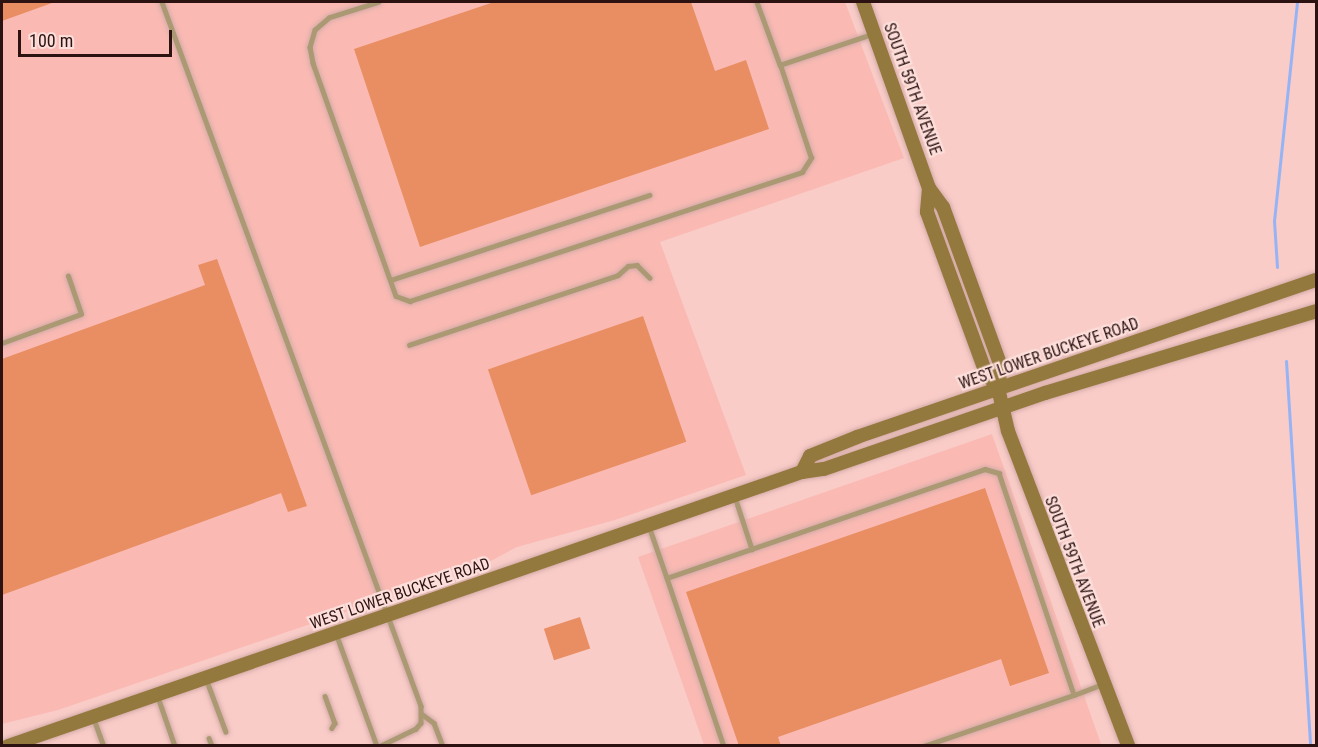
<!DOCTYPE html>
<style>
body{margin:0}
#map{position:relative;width:1318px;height:747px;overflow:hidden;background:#f9ccc8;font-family:"Roboto Condensed",sans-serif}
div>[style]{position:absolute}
.built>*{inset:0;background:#fabab3}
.stream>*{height:3px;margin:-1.5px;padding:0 1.5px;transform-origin:1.5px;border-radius:1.5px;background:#96b4f5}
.building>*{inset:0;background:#e98e63;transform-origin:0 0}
.roads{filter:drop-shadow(0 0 2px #d4aba7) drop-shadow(0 0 2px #d4aba7)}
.service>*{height:4.5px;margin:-2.25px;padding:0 2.25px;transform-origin:2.25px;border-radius:2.25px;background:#ab9973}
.secondary>*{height:14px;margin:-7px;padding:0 7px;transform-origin:7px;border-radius:7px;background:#94793e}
span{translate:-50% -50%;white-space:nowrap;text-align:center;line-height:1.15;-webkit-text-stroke:4.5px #fcdeda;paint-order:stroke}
.street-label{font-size:16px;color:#2c1311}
.frame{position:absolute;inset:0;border:3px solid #2c1311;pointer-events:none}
.scale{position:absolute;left:18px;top:30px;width:154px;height:27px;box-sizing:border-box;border:3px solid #2c1311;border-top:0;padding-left:8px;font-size:18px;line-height:21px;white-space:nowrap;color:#2c1311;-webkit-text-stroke:4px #fcdeda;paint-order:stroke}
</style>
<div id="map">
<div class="built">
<div style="clip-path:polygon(2px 2px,845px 2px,904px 158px,660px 242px,746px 475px,615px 520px,517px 547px,485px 564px,445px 571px,366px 605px,58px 710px,2px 724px)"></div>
<div style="clip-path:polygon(992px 434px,1101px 744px,704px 745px,638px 557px)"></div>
</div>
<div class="stream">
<div style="left:1277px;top:267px;width:46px;rotate:-93.7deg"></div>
<div style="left:1274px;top:221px;width:220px;rotate:-84deg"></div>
<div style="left:1286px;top:361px;width:386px;rotate:86.4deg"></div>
</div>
<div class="building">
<div style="clip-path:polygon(2px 2px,52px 2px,52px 3px,2px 21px)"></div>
<div style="clip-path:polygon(494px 2px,691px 2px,715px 71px,746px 60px,769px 129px,420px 247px,354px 49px)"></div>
<div style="clip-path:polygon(217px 259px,307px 506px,288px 512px,281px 493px,2px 595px,2px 359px,205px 285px,198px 265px)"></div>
<div style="left:643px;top:316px;width:133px;height:164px;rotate:71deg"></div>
<div style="clip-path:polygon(985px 488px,1049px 673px,1010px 686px,1001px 659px,778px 737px,781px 746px,739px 746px,686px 592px)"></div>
<div style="left:580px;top:617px;width:33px;height:38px;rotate:72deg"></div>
</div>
<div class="roads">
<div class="service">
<div style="left:162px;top:2px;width:750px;rotate:69.8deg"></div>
<div style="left:421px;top:706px;width:17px;rotate:90deg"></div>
<div style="left:421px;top:723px;width:8px;rotate:130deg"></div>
<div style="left:416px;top:729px;width:39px;rotate:154deg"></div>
<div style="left:379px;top:2px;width:52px;rotate:162.3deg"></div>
<div style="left:329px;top:18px;width:18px;rotate:139deg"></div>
<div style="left:315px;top:30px;width:18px;rotate:106deg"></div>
<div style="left:310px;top:47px;width:16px;rotate:79deg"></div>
<div style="left:313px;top:63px;width:247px;rotate:70.4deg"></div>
<div style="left:396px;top:296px;width:15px;rotate:20deg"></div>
<div style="left:410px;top:301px;width:413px;rotate:-18.2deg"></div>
<div style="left:802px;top:172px;width:17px;rotate:-57deg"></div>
<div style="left:811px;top:158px;width:98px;rotate:-108.4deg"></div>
<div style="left:757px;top:2px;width:67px;rotate:69.9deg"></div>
<div style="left:780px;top:65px;width:97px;rotate:-18.6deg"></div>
<div style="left:391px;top:280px;width:272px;rotate:-18.2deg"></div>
<div style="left:2px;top:343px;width:84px;rotate:-20.2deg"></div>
<div style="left:81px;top:314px;width:40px;rotate:-108.9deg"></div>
<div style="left:409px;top:345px;width:220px;rotate:-18.5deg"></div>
<div style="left:618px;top:275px;width:13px;rotate:-42deg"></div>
<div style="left:628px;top:266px;width:9px;rotate:-6deg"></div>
<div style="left:637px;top:265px;width:18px;rotate:45deg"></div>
<div style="left:735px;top:497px;width:55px;rotate:71.9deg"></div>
<div style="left:649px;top:526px;width:55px;rotate:70.9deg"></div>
<div style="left:667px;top:578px;width:336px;rotate:-18.9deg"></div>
<div style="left:985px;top:469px;width:15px;rotate:16deg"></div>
<div style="left:999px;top:473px;width:234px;rotate:71.3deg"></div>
<div style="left:1074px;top:695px;width:30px;rotate:-21deg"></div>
<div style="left:667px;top:578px;width:177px;rotate:71.3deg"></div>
<div style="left:337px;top:636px;width:117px;rotate:70deg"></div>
<div style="left:207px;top:681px;width:54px;rotate:69.6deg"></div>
<div style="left:325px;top:696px;width:29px;rotate:70deg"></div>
<div style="left:335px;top:723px;width:6px;rotate:121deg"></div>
<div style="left:158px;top:697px;width:52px;rotate:70.9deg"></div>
<div style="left:422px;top:714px;width:15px;rotate:37deg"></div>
<div style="left:434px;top:723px;width:25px;rotate:69deg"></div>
<div style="left:94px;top:719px;width:29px;rotate:70deg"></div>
<div style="left:209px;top:738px;width:9px;rotate:69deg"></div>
<div style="left:924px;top:746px;width:158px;rotate:-18.8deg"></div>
</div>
<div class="secondary">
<div style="left:863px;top:2px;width:197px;rotate:70.5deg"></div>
<div style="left:929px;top:188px;width:24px;rotate:54deg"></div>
<div style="left:943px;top:207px;width:169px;rotate:70deg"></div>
<div style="left:1001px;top:366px;width:22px;rotate:98deg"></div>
<div style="left:929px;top:188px;width:24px;rotate:95deg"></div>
<div style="left:927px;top:212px;width:171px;rotate:69.9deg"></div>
<div style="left:986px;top:373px;width:19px;rotate:51deg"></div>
<div style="left:998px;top:388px;width:44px;rotate:76.9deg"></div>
<div style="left:1008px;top:431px;width:337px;rotate:69.1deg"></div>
<div style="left:802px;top:472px;width:18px;rotate:-63deg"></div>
<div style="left:810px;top:456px;width:51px;rotate:-22deg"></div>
<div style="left:857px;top:437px;width:485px;rotate:-18.9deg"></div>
<div style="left:8px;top:746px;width:840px;rotate:-19.04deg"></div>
<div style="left:802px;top:472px;width:22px;rotate:-8deg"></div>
<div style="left:824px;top:469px;width:234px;rotate:-19deg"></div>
<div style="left:1045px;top:393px;width:283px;rotate:-16.8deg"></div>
</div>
</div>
<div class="street-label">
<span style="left:912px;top:89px;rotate:70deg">SOUTH 59TH AVENUE</span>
<span style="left:1049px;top:354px;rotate:-19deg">WEST LOWER BUCKEYE ROAD</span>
<span style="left:1074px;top:562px;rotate:69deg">SOUTH 59TH AVENUE</span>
<span style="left:400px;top:594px;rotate:-19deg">WEST LOWER BUCKEYE ROAD</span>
</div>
<div class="frame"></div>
<div class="scale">100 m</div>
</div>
